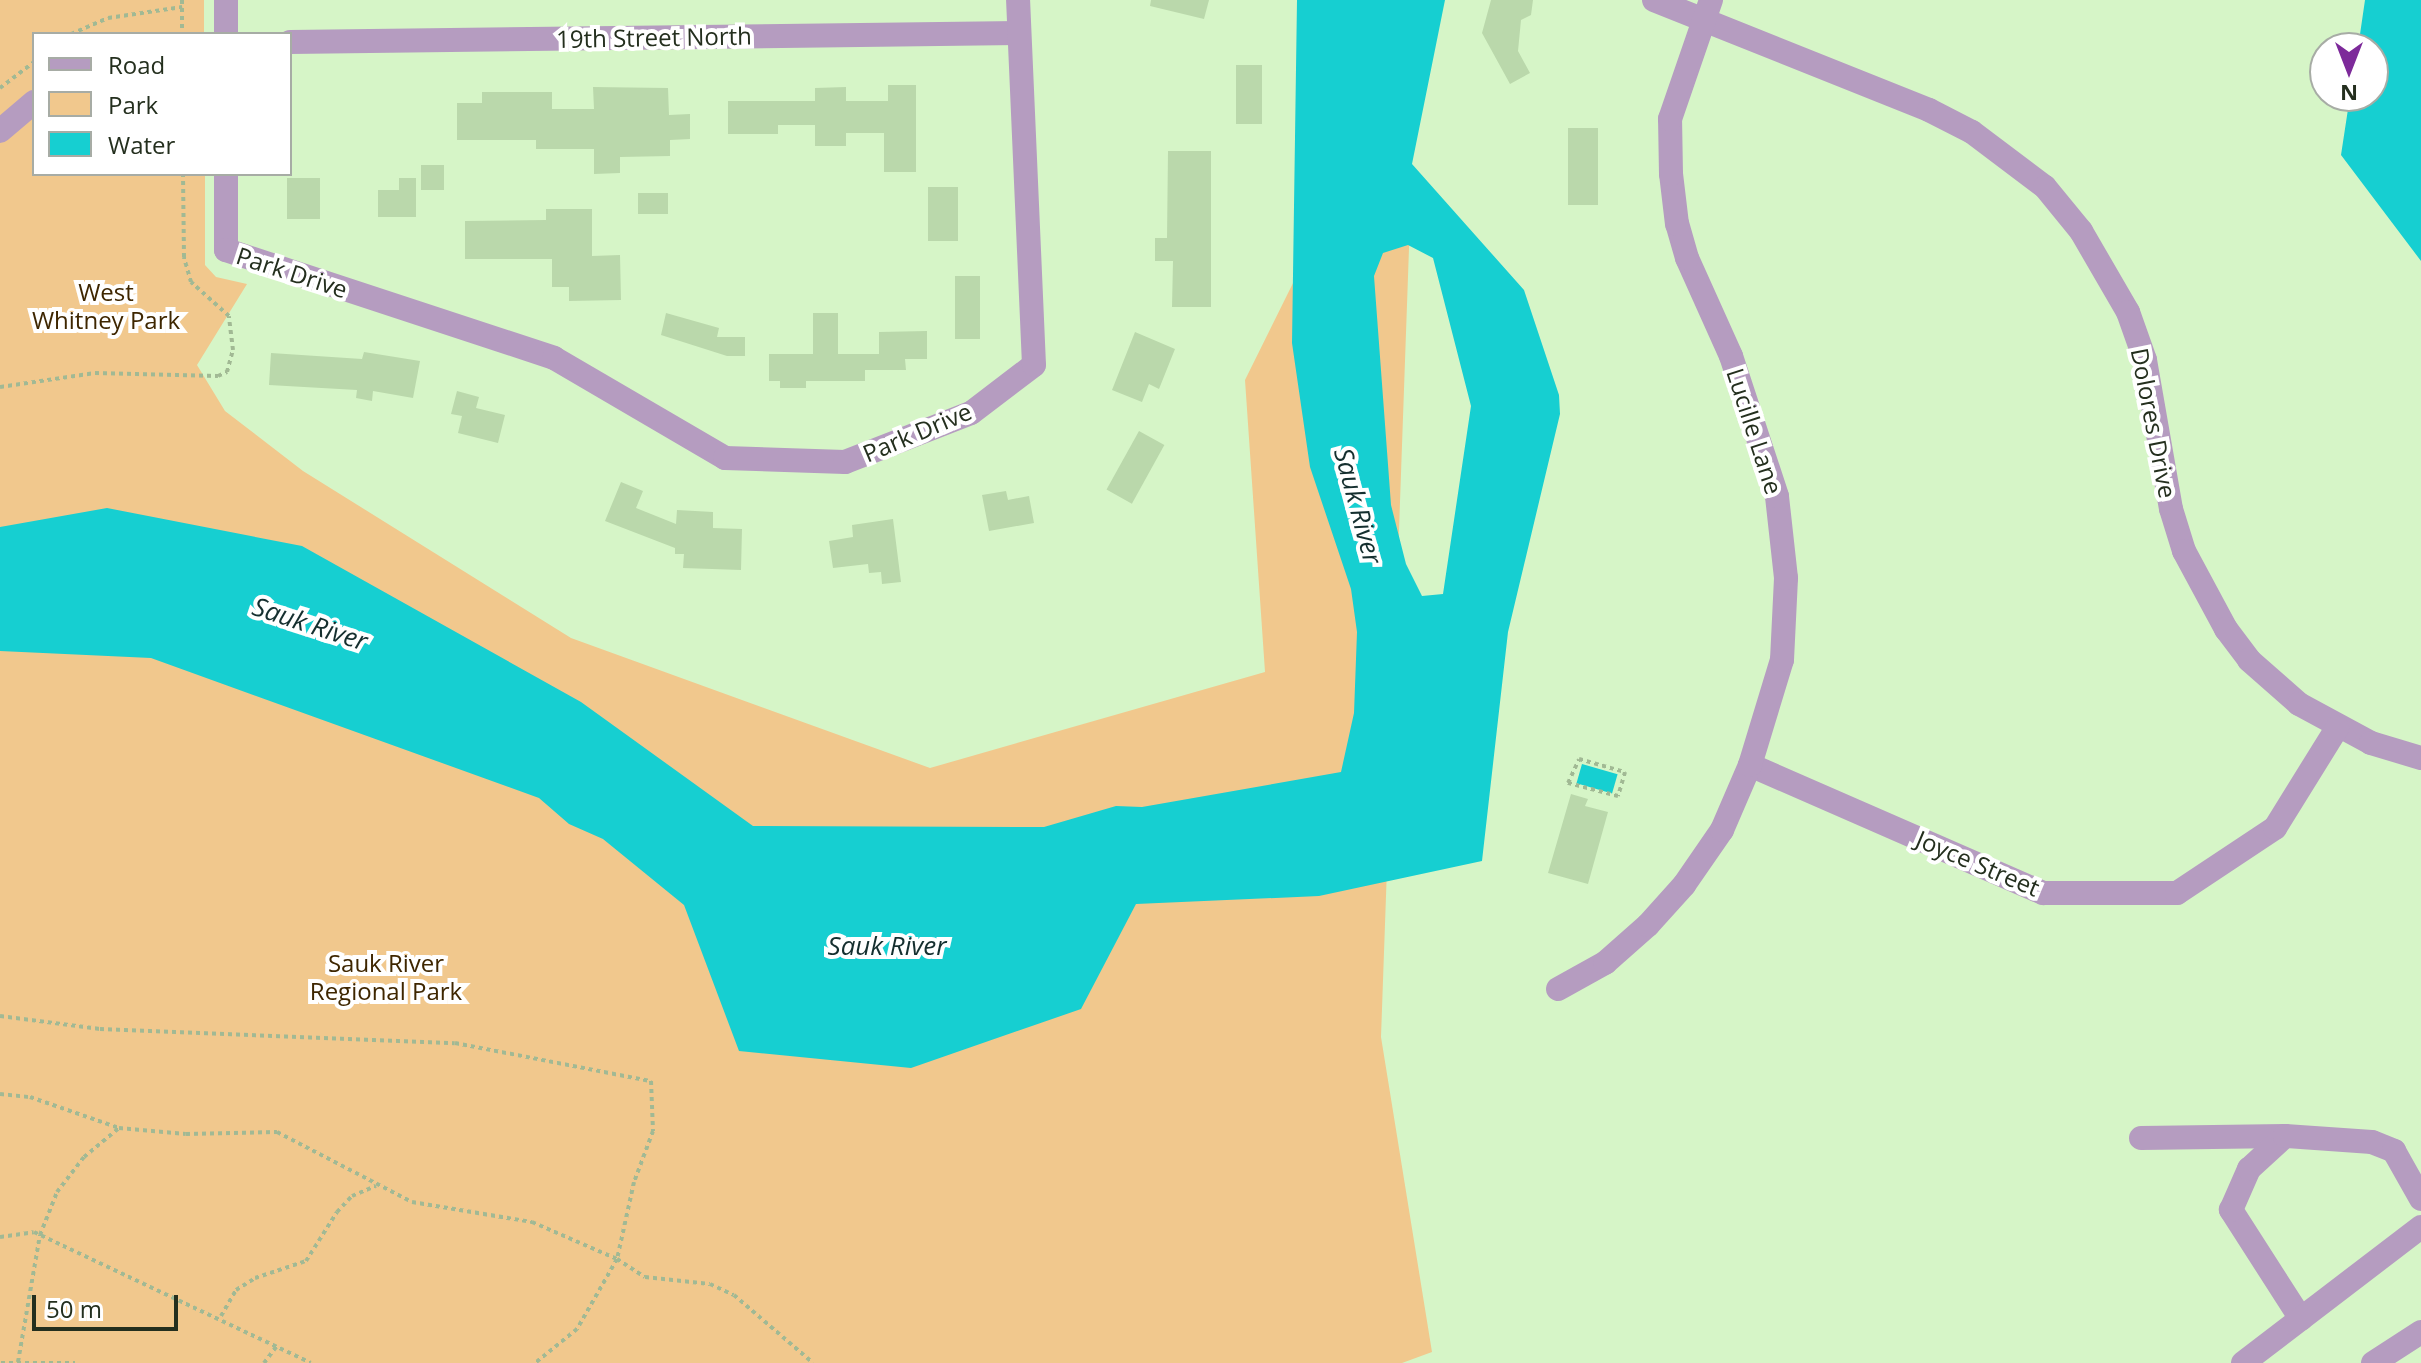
<!DOCTYPE html>
<style>
body{margin:0}
#map{position:relative;width:2421px;height:1363px;overflow:hidden;background:#d6f5c7;font-family:"Open Sans",sans-serif}
div>[style]{position:absolute}
.green>*{inset:0;background:#f1c88d}
.water>*{inset:0;background:#16cfd1;transform-origin:0 0}
.building>*{inset:0;background:#bad8ab;transform-origin:0 0}
.path>*{height:4px;margin-top:-2px;transform-origin:0;background:repeating-linear-gradient(90deg,#a1b994 0 4px,transparent 0 8px)}
.minor>*{height:24px;margin:-12px;padding:0 12px;transform-origin:12px;border-radius:12px;background:#b59cc0}
span{translate:-50% -50%;white-space:nowrap;text-align:center;line-height:1.15;-webkit-text-stroke:8px #fff;paint-order:stroke}
.street-label{font-size:24px;color:#242f1e}
.park-label{font-size:24px;color:#3e2600}
.water-label{font-size:26px;color:#152f2f;font-style:italic}
.legend{position:absolute;left:32px;top:32px;width:260px;height:144px;box-sizing:border-box;background:#fff;border:2px solid #a7aca5;margin:0;padding:10px 14px;list-style:none;font-size:24px;color:#242f1e}
.legend li{display:flex;align-items:center;gap:16px;height:40px}
.legend b{width:40px;border:2px solid #a7aca5}
.north{position:absolute;left:2309px;top:32px;width:80px;height:80px;box-sizing:border-box;background:#fff;border:2px solid #a7aca5;border-radius:50%;rotate:180deg;font-size:22px;font-weight:700;line-height:32px;text-align:center;color:#242f1e}
.north::after{content:'';display:block;margin:auto;width:28px;height:36px;background:#7d2a9a;clip-path:polygon(50% 0,100% 100%,50% 72%,0 100%)}
.scale{position:absolute;left:32px;top:1295px;width:146px;height:36px;box-sizing:border-box;border:4px solid #242f1e;border-top:0;padding-left:10px;font-size:24px;line-height:28px;white-space:nowrap;color:#242f1e;-webkit-text-stroke:6px #fff;paint-order:stroke}
</style>
<div id="map">
<div class="green">
<div style="clip-path:polygon(0 0,204px 0,204px 34px,34px 34px,34px 174px,205px 174px,205px 265px,216px 277px,247px 284px,197px 365px,225px 411px,303px 471px,571px 638px,930px 768px,1265px 672px,1245px 380px,1296px 277px,1412px 164px,1381px 1037px,1432px 1352px,1402px 1363px,0 1363px)"></div>
</div>
<div class="water">
<div style="clip-path:polygon(evenodd,1297px 0,1445px 0,1412px 164px,1524px 290px,1559px 395px,1560px 414px,1508px 632px,1482px 861px,1319px 896px,1136px 904px,1081px 1009px,911px 1068px,739px 1051px,684px 905px,603px 839px,569px 824px,539px 798px,151px 658px,0 651px,0 527px,107px 508px,302px 546px,581px 702px,753px 826px,1044px 827px,1116px 806px,1142px 807px,1341px 772px,1354px 713px,1357px 632px,1351px 589px,1310px 467px,1292px 343px,1297px 0,1408px 245px,1433px 258px,1471px 406px,1443px 594px,1422px 596px,1406px 564px,1391px 505px,1374px 276px,1383px 253px,1408px 245px)"></div>
<div style="clip-path:polygon(2365px 0,2421px 0,2421px 261px,2341px 155px,2350px 96px,2373px 96px,2373px 48px,2358px 48px)"></div>
<div style="left:1582px;top:764px;width:37px;height:20px;rotate:16deg"></div>
</div>
<div class="building">
<div style="clip-path:polygon(1151px 0,1209px 0,1204px 19px,1150px 6px)"></div>
<div style="clip-path:polygon(1491px 0,1533px 0,1531px 15px,1521px 20px,1518px 51px,1530px 73px,1510px 84px,1482px 33px)"></div>
<div style="left:1236px;top:65px;width:26px;height:59px"></div>
<div style="clip-path:polygon(888px 85px,916px 85px,916px 172px,884px 172px,884px 133px,846px 133px,846px 146px,815px 146px,815px 125px,778px 125px,778px 134px,728px 134px,728px 101px,815px 101px,815px 88px,846px 87px,846px 101px,888px 101px)"></div>
<div style="clip-path:polygon(593px 87px,668px 88px,669px 115px,690px 114px,690px 139px,670px 140px,670px 156px,620px 157px,620px 173px,594px 174px,594px 149px,536px 149px,536px 140px,457px 140px,457px 103px,482px 103px,482px 92px,552px 92px,552px 109px,594px 109px)"></div>
<div style="left:1568px;top:128px;width:30px;height:77px"></div>
<div style="clip-path:polygon(1168px 151px,1211px 151px,1211px 307px,1172px 307px,1173px 261px,1155px 261px,1155px 238px,1167px 238px)"></div>
<div style="left:421px;top:165px;width:23px;height:25px"></div>
<div style="left:287px;top:178px;width:33px;height:41px"></div>
<div style="clip-path:polygon(399px 178px,416px 178px,416px 217px,378px 217px,378px 190px,399px 190px)"></div>
<div style="left:928px;top:187px;width:30px;height:54px"></div>
<div style="left:668px;top:193px;width:21px;height:30px;rotate:90deg"></div>
<div style="clip-path:polygon(546px 209px,592px 209px,592px 256px,620px 255px,621px 300px,569px 301px,569px 287px,552px 287px,552px 259px,465px 259px,465px 221px,546px 220px)"></div>
<div style="left:955px;top:276px;width:25px;height:63px"></div>
<div style="clip-path:polygon(666px 313px,719px 328px,717px 337px,745px 337px,745px 356px,727px 356px,661px 335px)"></div>
<div style="clip-path:polygon(813px 313px,838px 313px,838px 354px,879px 354px,879px 332px,927px 331px,927px 359px,905px 359px,906px 370px,865px 370px,865px 381px,806px 381px,806px 388px,780px 388px,780px 381px,769px 381px,769px 354px,813px 354px)"></div>
<div style="clip-path:polygon(1135px 332px,1175px 349px,1159px 389px,1149px 384px,1142px 402px,1112px 390px)"></div>
<div style="clip-path:polygon(364px 352px,420px 361px,413px 398px,373px 391px,372px 401px,356px 398px,357px 390px,269px 385px,271px 353px,362px 359px)"></div>
<div style="clip-path:polygon(457px 391px,479px 397px,476px 408px,505px 415px,498px 443px,458px 433px,462px 416px,451px 414px)"></div>
<div style="left:1139px;top:431px;width:29px;height:67px;rotate:29deg"></div>
<div style="clip-path:polygon(621px 482px,643px 491px,636px 508px,676px 524px,677px 510px,713px 512px,713px 528px,742px 529px,741px 570px,683px 568px,684px 554px,675px 554px,675px 548px,605px 521px)"></div>
<div style="clip-path:polygon(1006px 491px,1008px 500px,1029px 496px,1034px 523px,989px 531px,982px 495px)"></div>
<div style="clip-path:polygon(893px 519px,901px 582px,882px 584px,881px 572px,869px 573px,868px 564px,833px 568px,829px 541px,853px 537px,852px 525px)"></div>
<div style="clip-path:polygon(1571px 794px,1588px 799px,1585px 806px,1608px 812px,1588px 884px,1548px 873px)"></div>
</div>
<div class="path">
<div style="left:182px;top:0;width:34px;rotate:90deg"></div>
<div style="left:71px;top:34px;width:40px;rotate:-23.4deg"></div>
<div style="left:108px;top:18px;width:75px;rotate:-8.5deg"></div>
<div style="left:0;top:88px;width:43px;rotate:-37.4deg"></div>
<div style="left:0;top:387px;width:96px;rotate:-8.4deg"></div>
<div style="left:95px;top:373px;width:123px;rotate:1.4deg"></div>
<div style="left:218px;top:376px;width:10px;rotate:-24deg"></div>
<div style="left:227px;top:372px;width:23px;rotate:-75deg"></div>
<div style="left:233px;top:350px;width:34px;rotate:-97deg"></div>
<div style="left:229px;top:316px;width:51px;rotate:-138.2deg"></div>
<div style="left:191px;top:282px;width:26px;rotate:-106deg"></div>
<div style="left:184px;top:257px;width:83px;rotate:-90.7deg"></div>
<div style="left:1579px;top:759px;width:48px;rotate:15.8deg"></div>
<div style="left:1625px;top:772px;width:25px;rotate:106deg"></div>
<div style="left:1618px;top:796px;width:52px;rotate:-165.4deg"></div>
<div style="left:1568px;top:783px;width:26px;rotate:-65deg"></div>
<div style="left:0;top:1016px;width:101px;rotate:7.4deg"></div>
<div style="left:100px;top:1029px;width:355px;rotate:2.3deg"></div>
<div style="left:455px;top:1043px;width:200px;rotate:11deg"></div>
<div style="left:651px;top:1081px;width:50px;rotate:87.7deg"></div>
<div style="left:653px;top:1131px;width:54px;rotate:110.4deg"></div>
<div style="left:634px;top:1182px;width:79px;rotate:102.4deg"></div>
<div style="left:617px;top:1259px;width:33px;rotate:33deg"></div>
<div style="left:645px;top:1277px;width:65px;rotate:6.1deg"></div>
<div style="left:710px;top:1284px;width:26px;rotate:25deg"></div>
<div style="left:734px;top:1295px;width:104px;rotate:40.7deg"></div>
<div style="left:0;top:1094px;width:30px;rotate:6deg"></div>
<div style="left:30px;top:1097px;width:94px;rotate:19.2deg"></div>
<div style="left:119px;top:1128px;width:67px;rotate:5.1deg"></div>
<div style="left:186px;top:1134px;width:91px;rotate:-1.3deg"></div>
<div style="left:277px;top:1132px;width:152px;rotate:27.4deg"></div>
<div style="left:412px;top:1202px;width:122px;rotate:9.5deg"></div>
<div style="left:532px;top:1222px;width:93px;rotate:23.5deg"></div>
<div style="left:617px;top:1259px;width:81px;rotate:119.7deg"></div>
<div style="left:577px;top:1329px;width:54px;rotate:141deg"></div>
<div style="left:0;top:1237px;width:34px;rotate:-8deg"></div>
<div style="left:34px;top:1232px;width:306px;rotate:25.3deg"></div>
<div style="left:221px;top:1316px;width:30px;rotate:-60deg"></div>
<div style="left:236px;top:1290px;width:22px;rotate:-32deg"></div>
<div style="left:255px;top:1278px;width:54px;rotate:-18.4deg"></div>
<div style="left:306px;top:1261px;width:58px;rotate:-57.7deg"></div>
<div style="left:337px;top:1212px;width:22px;rotate:-47deg"></div>
<div style="left:352px;top:1196px;width:26px;rotate:-23deg"></div>
<div style="left:18px;top:1362px;width:129px;rotate:-80.2deg"></div>
<div style="left:40px;top:1235px;width:46px;rotate:-68.4deg"></div>
<div style="left:57px;top:1192px;width:44px;rotate:-52.4deg"></div>
<div style="left:84px;top:1157px;width:45px;rotate:-39.6deg"></div>
<div style="left:1px;top:1363px;width:74px"></div>
<div style="left:264px;top:1363px;width:21px;rotate:-53deg"></div>
</div>
<div class="minor">
<div style="left:226px;top:0;width:34px;rotate:90deg"></div>
<div style="left:1654px;top:0;width:296px;rotate:21.8deg"></div>
<div style="left:1929px;top:110px;width:48px;rotate:27.1deg"></div>
<div style="left:1972px;top:132px;width:91px;rotate:37deg"></div>
<div style="left:2045px;top:187px;width:57px;rotate:50.7deg"></div>
<div style="left:2081px;top:231px;width:94px;rotate:59.9deg"></div>
<div style="left:2128px;top:312px;width:51px;rotate:70.5deg"></div>
<div style="left:2145px;top:360px;width:151px;rotate:80.1deg"></div>
<div style="left:2171px;top:509px;width:44px;rotate:72.8deg"></div>
<div style="left:2184px;top:551px;width:89px;rotate:61.7deg"></div>
<div style="left:2226px;top:629px;width:39px;rotate:53deg"></div>
<div style="left:2249px;top:660px;width:67px;rotate:41.3deg"></div>
<div style="left:2299px;top:704px;width:82px;rotate:28.4deg"></div>
<div style="left:2371px;top:743px;width:52px;rotate:16.7deg"></div>
<div style="left:290px;top:42px;width:728px;rotate:-0.71deg"></div>
<div style="left:0;top:131px;width:45px;rotate:-40.5deg"></div>
<div style="left:226px;top:174px;width:76px;rotate:90deg"></div>
<div style="left:226px;top:250px;width:345px;rotate:18.2deg"></div>
<div style="left:554px;top:358px;width:198px;rotate:30.3deg"></div>
<div style="left:725px;top:458px;width:120px;rotate:1.9deg"></div>
<div style="left:845px;top:462px;width:135px;rotate:-21.3deg"></div>
<div style="left:971px;top:413px;width:79px;rotate:-37.3deg"></div>
<div style="left:1034px;top:365px;width:365px;rotate:-92.5deg"></div>
<div style="left:1750px;top:765px;width:320px;rotate:23.6deg"></div>
<div style="left:2043px;top:893px;width:134px"></div>
<div style="left:2177px;top:893px;width:118px;rotate:-33.6deg"></div>
<div style="left:2275px;top:828px;width:118px;rotate:-58.2deg"></div>
<div style="left:1558px;top:989px;width:54px;rotate:-29deg"></div>
<div style="left:1605px;top:963px;width:57px;rotate:-41.5deg"></div>
<div style="left:1648px;top:925px;width:54px;rotate:-48deg"></div>
<div style="left:1684px;top:885px;width:67px;rotate:-55.4deg"></div>
<div style="left:1722px;top:830px;width:71px;rotate:-66.7deg"></div>
<div style="left:1750px;top:765px;width:110px;rotate:-73.1deg"></div>
<div style="left:1782px;top:660px;width:82px;rotate:-87.2deg"></div>
<div style="left:1786px;top:578px;width:82px;rotate:-96.3deg"></div>
<div style="left:1777px;top:496px;width:147px;rotate:-108.2deg"></div>
<div style="left:1731px;top:356px;width:107px;rotate:-114.2deg"></div>
<div style="left:1687px;top:258px;width:35px;rotate:-106deg"></div>
<div style="left:1677px;top:224px;width:50px;rotate:-96.8deg"></div>
<div style="left:1671px;top:174px;width:55px;rotate:-91deg"></div>
<div style="left:1670px;top:119px;width:126px;rotate:-71deg"></div>
<div style="left:2141px;top:1138px;width:144px;rotate:-0.8deg"></div>
<div style="left:2301px;top:1319px;width:130px;rotate:-122.7deg"></div>
<div style="left:2231px;top:1210px;width:45px;rotate:-66.3deg"></div>
<div style="left:2249px;top:1169px;width:49px;rotate:-42.5deg"></div>
<div style="left:2285px;top:1136px;width:87px;rotate:3.9deg"></div>
<div style="left:2372px;top:1142px;width:24px;rotate:22deg"></div>
<div style="left:2394px;top:1151px;width:55px;rotate:60.6deg"></div>
<div style="left:2243px;top:1363px;width:224px;rotate:-37.4deg"></div>
<div style="left:2373px;top:1363px;width:57px;rotate:-32.9deg"></div>
</div>
<div class="street-label">
<span style="left:654px;top:37px;rotate:-1deg">19th Street North</span>
<span style="left:292px;top:272px;rotate:18deg">Park Drive</span>
<span style="left:2154px;top:423px;rotate:79deg">Dolores Drive</span>
<span style="left:1755px;top:431px;rotate:72deg">Lucille Lane</span>
<span style="left:917px;top:432px;rotate:-23deg">Park Drive</span>
<span style="left:1978px;top:863px;rotate:23deg">Joyce Street</span>
</div>
<div class="park-label">
<span style="left:106px;top:306px">West<br>Whitney Park</span>
<span style="left:386px;top:977px">Sauk River<br>Regional Park</span>
</div>
<div class="water-label">
<span style="left:1358px;top:506px;rotate:75deg">Sauk River</span>
<span style="left:310px;top:624px;rotate:18deg">Sauk River</span>
<span style="left:887px;top:946px">Sauk River</span>
</div>
<ul class="legend">
<li><b style="height:10px;background:#b59cc0"></b>Road</li>
<li><b style="height:22px;background:#f1c88d"></b>Park</li>
<li><b style="height:22px;background:#16cfd1"></b>Water</li>
</ul>
<div class="north">N</div>
<div class="scale">50 m</div>
</div>
